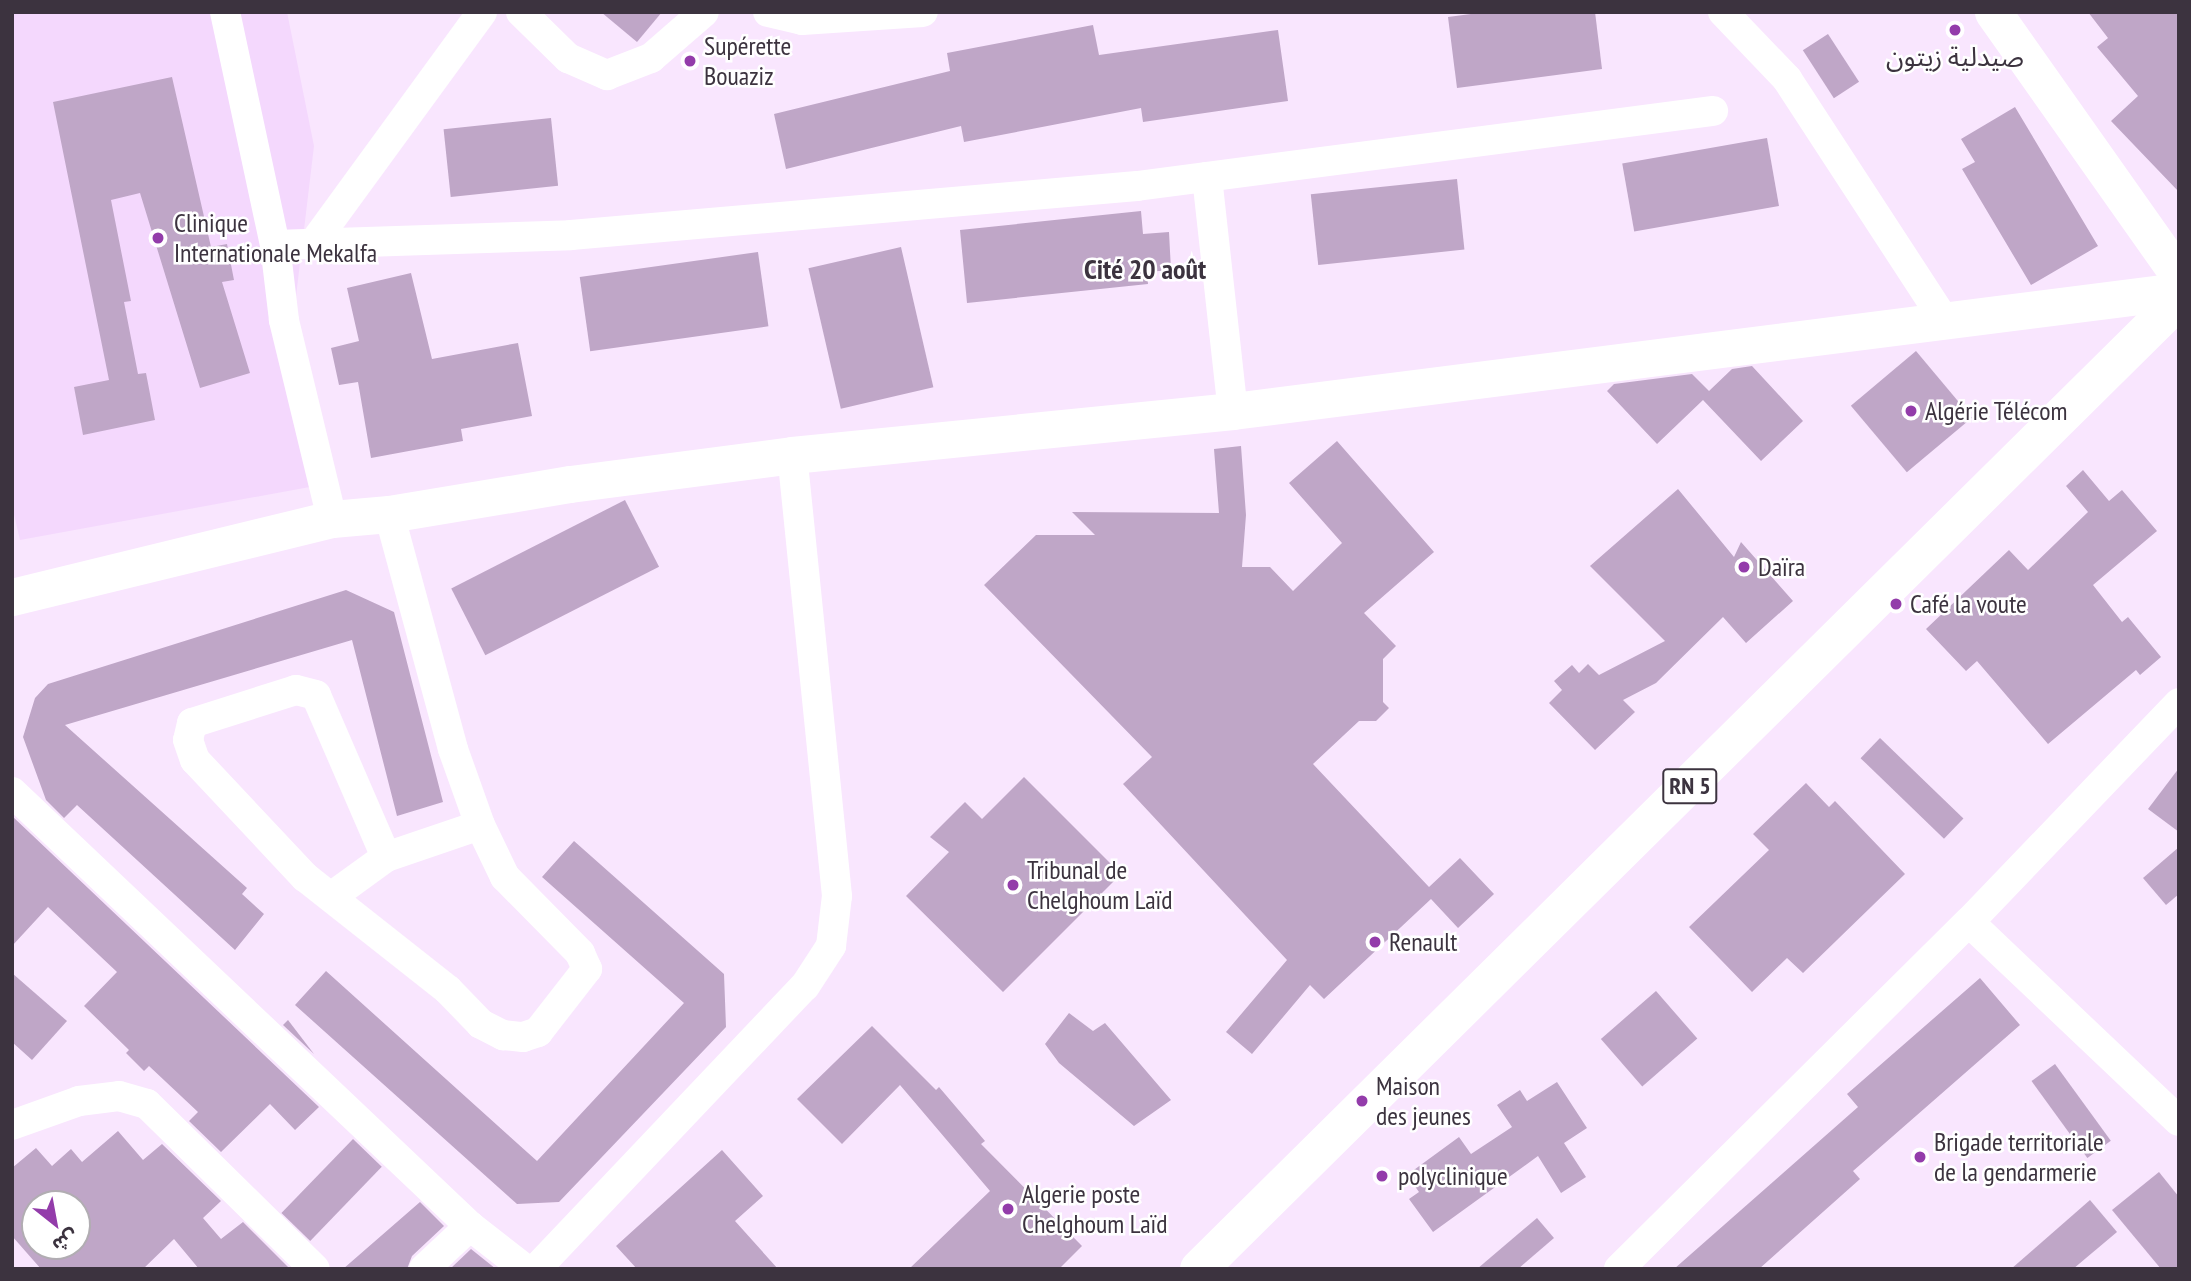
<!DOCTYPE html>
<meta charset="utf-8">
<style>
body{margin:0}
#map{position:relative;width:2191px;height:1281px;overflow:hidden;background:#f9e6fe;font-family:"PT Sans Narrow","Noto Sans Arabic",sans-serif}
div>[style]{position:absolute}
.built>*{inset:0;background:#f4d8fd}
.building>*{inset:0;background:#bfa6c7;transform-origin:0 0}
.minor>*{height:30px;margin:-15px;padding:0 15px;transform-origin:15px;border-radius:15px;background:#fff}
.tertiary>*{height:37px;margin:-18.5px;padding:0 18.5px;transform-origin:18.5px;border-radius:18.5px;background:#fff}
.primary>*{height:38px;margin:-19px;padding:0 19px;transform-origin:19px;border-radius:19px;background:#fff}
.dots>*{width:19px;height:19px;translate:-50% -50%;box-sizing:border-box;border:4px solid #fff;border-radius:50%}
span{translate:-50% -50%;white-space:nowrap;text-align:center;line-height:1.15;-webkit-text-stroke:5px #fff;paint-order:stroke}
.shield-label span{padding:2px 5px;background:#fff;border:2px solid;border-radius:5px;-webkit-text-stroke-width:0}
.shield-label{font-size:24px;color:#3c333f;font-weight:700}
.poi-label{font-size:26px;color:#3c333f}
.left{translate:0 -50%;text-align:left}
.neighbourhood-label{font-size:28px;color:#3c333f;font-weight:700}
.frame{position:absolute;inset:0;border:14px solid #3c333f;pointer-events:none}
.north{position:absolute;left:21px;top:1190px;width:70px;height:70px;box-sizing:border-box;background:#fff;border:2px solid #b1adb2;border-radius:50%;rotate:149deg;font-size:19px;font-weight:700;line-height:28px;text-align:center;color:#3c333f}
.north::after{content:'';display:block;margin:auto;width:24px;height:32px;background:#933caa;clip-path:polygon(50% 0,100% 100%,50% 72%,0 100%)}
</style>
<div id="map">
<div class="built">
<div style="clip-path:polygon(12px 12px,287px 12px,314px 146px,292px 330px,326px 484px,20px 540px,12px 506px)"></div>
</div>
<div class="building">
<div style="clip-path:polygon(601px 12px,662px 12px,637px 42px)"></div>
<div style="clip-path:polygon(1486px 12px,1595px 12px,1602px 69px,1457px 88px,1448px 17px)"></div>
<div style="clip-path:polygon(2088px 12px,2179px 12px,2179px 192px,2111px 121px,2138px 96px,2097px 47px,2108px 38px)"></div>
<div style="clip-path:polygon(1093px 25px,1099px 55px,1278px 30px,1288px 101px,1143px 122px,1141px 108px,964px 142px,961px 126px,786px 169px,774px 114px,950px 71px,947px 53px)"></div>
<div style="left:1828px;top:34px;width:57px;height:30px;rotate:57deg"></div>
<div style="clip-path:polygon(172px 77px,211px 247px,227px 244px,234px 280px,222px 282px,250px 373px,200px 388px,140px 193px,111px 200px,131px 301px,124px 302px,138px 374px,146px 373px,155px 420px,83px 435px,74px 387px,109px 380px,53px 102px)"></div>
<div style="clip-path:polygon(2015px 107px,2098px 246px,2031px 285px,1962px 169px,1975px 162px,1961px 139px)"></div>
<div style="left:551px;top:118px;width:68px;height:108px;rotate:84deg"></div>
<div style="left:1767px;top:138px;width:69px;height:147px;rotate:80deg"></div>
<div style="left:1457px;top:179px;width:71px;height:147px;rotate:84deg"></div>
<div style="clip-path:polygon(1141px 211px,1143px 234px,1169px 232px,1171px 270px,1147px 272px,1148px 284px,967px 303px,960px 230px)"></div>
<div style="left:901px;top:247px;width:144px;height:95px;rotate:77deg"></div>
<div style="left:758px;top:252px;width:75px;height:180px;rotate:82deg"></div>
<div style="clip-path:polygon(411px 273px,432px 359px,518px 343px,532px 416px,461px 429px,463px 441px,371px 458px,358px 382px,339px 385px,331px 348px,359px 341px,347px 288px)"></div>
<div style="left:1916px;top:351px;width:87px;height:85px;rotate:50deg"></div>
<div style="clip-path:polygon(1752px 366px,1803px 421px,1761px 461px,1703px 400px,1657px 444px,1607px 391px,1614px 384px,1692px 374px,1709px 391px,1732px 369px)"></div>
<div style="clip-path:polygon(1337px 441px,1434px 552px,1364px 613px,1396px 646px,1383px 659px,1383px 702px,1389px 708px,1376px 721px,1359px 721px,1313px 764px,1429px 887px,1460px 858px,1494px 894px,1458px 928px,1431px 899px,1324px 999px,1310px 985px,1252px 1054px,1226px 1032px,1287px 960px,1123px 784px,1152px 757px,984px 585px,1036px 535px,1095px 535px,1072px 512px,1219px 513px,1214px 449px,1241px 446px,1246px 515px,1242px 567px,1270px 567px,1293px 591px,1342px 543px,1289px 483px)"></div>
<div style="clip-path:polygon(2083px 470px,2109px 501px,2122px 490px,2157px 531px,2093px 585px,2122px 622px,2128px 617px,2161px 657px,2140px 675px,2136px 670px,2048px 744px,1977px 661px,1966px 671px,1926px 629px,2009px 550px,2028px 570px,2088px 512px,2066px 486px)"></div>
<div style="clip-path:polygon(1678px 489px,1734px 557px,1741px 542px,1793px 601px,1746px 643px,1723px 617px,1656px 683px,1623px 700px,1635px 712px,1595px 750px,1549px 703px,1562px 690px,1554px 681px,1572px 665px,1579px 673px,1588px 664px,1599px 675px,1665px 641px,1590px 566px)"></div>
<div style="left:625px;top:500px;width:75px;height:195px;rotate:63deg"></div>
<div style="clip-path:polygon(346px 590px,394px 612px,443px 802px,397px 816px,352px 640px,65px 725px,247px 888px,242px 894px,264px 914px,235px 950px,77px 805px,64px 818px,46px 800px,23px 737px,35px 698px,48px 684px)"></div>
<div style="left:1880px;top:738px;width:116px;height:28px;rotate:44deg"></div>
<div style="clip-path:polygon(2179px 768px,2179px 832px,2148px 809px)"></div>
<div style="clip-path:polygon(1024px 777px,1121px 874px,1003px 992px,906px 896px,949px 852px,930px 837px,965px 802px,982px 819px)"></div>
<div style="clip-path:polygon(1806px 783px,1829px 807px,1835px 801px,1905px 874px,1803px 973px,1787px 958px,1752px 992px,1689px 927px,1769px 850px,1753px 834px)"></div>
<div style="clip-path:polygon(12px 816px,319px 1107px,295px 1130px,270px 1104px,221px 1152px,189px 1121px,198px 1112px,149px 1066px,144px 1071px,126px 1053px,129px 1050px,84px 1006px,117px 972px,48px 907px,12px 946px)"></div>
<div style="clip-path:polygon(574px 841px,724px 974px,726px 1027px,559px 1202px,517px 1204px,295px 1005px,326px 971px,537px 1161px,684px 1003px,542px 877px)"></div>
<div style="clip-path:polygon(2179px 847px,2179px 894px,2166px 905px,2143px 878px)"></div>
<div style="clip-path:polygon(12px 973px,67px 1021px,32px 1060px,12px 1042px)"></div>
<div style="clip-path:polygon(1980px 978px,2020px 1025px,1853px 1171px,1860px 1179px,1759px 1269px,1674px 1269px,1858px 1107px,1847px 1094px)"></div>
<div style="left:1656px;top:991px;width:63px;height:73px;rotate:49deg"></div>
<div style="clip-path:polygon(1069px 1013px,1093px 1031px,1105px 1023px,1171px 1100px,1134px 1126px,1059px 1063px,1045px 1044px)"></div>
<div style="clip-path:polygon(288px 1020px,314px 1054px,283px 1025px)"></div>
<div style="clip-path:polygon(872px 1026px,936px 1090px,939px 1087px,985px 1141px,981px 1144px,1082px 1246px,1059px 1269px,909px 1269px,990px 1191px,900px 1085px,842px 1144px,797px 1099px)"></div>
<div style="left:2055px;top:1064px;width:95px;height:29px;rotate:54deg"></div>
<div style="clip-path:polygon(1557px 1082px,1587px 1128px,1564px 1143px,1586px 1177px,1561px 1193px,1538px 1156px,1433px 1232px,1409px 1199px,1419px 1192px,1407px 1175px,1459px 1137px,1471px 1154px,1512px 1127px,1497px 1105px,1520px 1090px,1527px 1101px)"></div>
<div style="clip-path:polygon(evenodd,118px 1131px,143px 1160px,162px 1144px,221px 1201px,203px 1218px,221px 1239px,243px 1222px,290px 1269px,199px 1269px,174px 1239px,143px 1269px,41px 1269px,12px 1236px,12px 1168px,36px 1148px,52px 1166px,71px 1149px,82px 1162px,118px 1131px,35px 1204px,77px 1204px,77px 1246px,35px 1246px,35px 1204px)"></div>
<div style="left:353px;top:1139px;width:40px;height:103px;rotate:44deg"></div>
<div style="clip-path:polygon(722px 1150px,763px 1196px,735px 1221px,778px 1269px,637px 1269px,616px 1246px)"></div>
<div style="clip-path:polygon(2159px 1172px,2179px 1197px,2179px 1269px,2161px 1269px,2112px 1210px)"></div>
<div style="clip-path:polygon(2090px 1200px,2117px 1232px,2073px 1269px,2011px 1269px)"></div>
<div style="clip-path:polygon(420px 1202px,444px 1226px,412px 1256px,407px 1269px,343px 1269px)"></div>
<div style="clip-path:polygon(1537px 1218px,1554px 1238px,1518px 1269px,1477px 1269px)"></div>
<div style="clip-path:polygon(471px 1249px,496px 1269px,450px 1269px)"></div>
</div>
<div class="minor">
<div style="left:225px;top:12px;width:238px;rotate:77.9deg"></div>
<div style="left:521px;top:12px;width:66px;rotate:44.4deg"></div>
<div style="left:568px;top:58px;width:43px;rotate:23.6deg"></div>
<div style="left:607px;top:75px;width:47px;rotate:-21.1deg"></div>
<div style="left:651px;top:58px;width:70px;rotate:-41deg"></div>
<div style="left:768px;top:12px;width:35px;rotate:13deg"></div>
<div style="left:802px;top:20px;width:121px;rotate:-3.8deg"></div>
<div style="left:1723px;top:12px;width:93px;rotate:46.3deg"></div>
<div style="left:1787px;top:79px;width:289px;rotate:56.9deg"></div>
<div style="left:1207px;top:177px;width:235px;rotate:83.7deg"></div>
<div style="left:313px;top:244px;width:287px;rotate:-53.9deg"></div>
<div style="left:332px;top:519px;width:205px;rotate:-103.6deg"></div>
<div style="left:284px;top:320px;width:76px;rotate:-96.8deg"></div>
<div style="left:275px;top:245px;width:296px;rotate:-1.9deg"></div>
<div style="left:571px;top:235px;width:568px;rotate:-4.95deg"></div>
<div style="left:1137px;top:186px;width:581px;rotate:-7.42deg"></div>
<div style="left:12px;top:792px;width:631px;rotate:43.46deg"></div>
<div style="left:470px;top:1226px;width:70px;rotate:38deg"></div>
<div style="left:386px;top:857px;width:176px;rotate:-113.4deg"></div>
<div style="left:316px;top:695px;width:21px;rotate:-166deg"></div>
<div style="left:296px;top:690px;width:109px;rotate:162.4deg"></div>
<div style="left:192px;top:723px;width:17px;rotate:103deg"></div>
<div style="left:188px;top:740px;width:21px;rotate:71deg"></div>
<div style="left:195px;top:760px;width:161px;rotate:46.8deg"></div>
<div style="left:305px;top:877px;width:182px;rotate:38.3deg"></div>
<div style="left:448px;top:990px;width:47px;rotate:45.9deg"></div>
<div style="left:481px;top:1024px;width:25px;rotate:27deg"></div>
<div style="left:503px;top:1035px;width:20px;rotate:6deg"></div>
<div style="left:523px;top:1037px;width:16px;rotate:-18deg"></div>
<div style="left:538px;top:1032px;width:80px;rotate:-52.1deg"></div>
<div style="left:587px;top:969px;width:17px;rotate:-114deg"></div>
<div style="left:580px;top:953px;width:107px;rotate:-134.6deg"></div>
<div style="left:505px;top:877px;width:58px;rotate:-115.7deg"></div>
<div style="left:331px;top:897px;width:68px;rotate:-36deg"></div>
<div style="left:386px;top:857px;width:99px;rotate:-18.8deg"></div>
<div style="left:480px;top:825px;width:81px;rotate:-109.6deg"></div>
<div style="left:453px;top:749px;width:244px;rotate:-105.2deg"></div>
<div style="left:1969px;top:922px;width:289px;rotate:43.5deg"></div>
<div style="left:12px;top:1125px;width:71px;rotate:-19.7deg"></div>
<div style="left:79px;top:1101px;width:40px;rotate:-7.1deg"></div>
<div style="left:119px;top:1096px;width:29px;rotate:16deg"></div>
<div style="left:147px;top:1104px;width:235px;rotate:44.5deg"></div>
<div style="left:424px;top:1269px;width:63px;rotate:-43.1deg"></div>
<div style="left:536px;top:1269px;width:390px;rotate:-46.5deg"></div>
<div style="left:805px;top:986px;width:48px;rotate:-57deg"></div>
<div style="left:831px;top:946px;width:50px;rotate:-83.2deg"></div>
<div style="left:837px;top:896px;width:443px;rotate:-95.8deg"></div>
<div style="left:1619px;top:1269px;width:493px;rotate:-44.8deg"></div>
<div style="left:1969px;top:922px;width:303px;rotate:-46.2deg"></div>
</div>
<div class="tertiary">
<div style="left:1993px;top:12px;width:323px;rotate:54.8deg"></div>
<div style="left:12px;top:597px;width:329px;rotate:-13.7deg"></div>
<div style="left:332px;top:519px;width:57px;rotate:-5deg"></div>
<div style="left:389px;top:514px;width:183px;rotate:-9.4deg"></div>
<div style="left:570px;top:484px;width:224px;rotate:-7.4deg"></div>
<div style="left:792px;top:455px;width:443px;rotate:-5.7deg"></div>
<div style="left:1233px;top:411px;width:954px;rotate:-7.23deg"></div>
</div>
<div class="primary">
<div style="left:1199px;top:1269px;width:1378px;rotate:-44.68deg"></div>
</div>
<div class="dots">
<div style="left:1955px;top:30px;background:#933caa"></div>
<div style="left:690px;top:61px;background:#933caa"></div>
<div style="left:158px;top:238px;background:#933caa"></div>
<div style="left:1911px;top:411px;background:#933caa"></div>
<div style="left:1744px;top:567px;background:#933caa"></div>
<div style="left:1896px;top:604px;background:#933caa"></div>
<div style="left:1013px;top:885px;background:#933caa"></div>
<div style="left:1375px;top:942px;background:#933caa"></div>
<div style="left:1362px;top:1101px;background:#933caa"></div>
<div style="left:1920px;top:1157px;background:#933caa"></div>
<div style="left:1382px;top:1176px;background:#933caa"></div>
<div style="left:1008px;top:1209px;background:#933caa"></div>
</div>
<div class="shield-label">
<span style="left:1690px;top:786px">RN 5</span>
</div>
<div class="poi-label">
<span class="left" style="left:704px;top:61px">Supérette<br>Bouaziz</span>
<span style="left:1955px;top:57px">صيدلية زيتون</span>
<span class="left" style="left:174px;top:238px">Clinique<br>Internationale Mekalfa</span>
<span class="left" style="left:1925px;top:411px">Algérie Télécom</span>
<span class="left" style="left:1758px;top:567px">Daïra</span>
<span class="left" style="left:1910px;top:604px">Café la voute</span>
<span class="left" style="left:1027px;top:885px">Tribunal de<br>Chelghoum Laïd</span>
<span class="left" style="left:1389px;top:942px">Renault</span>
<span class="left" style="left:1376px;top:1101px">Maison<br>des jeunes</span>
<span class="left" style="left:1934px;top:1157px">Brigade territoriale<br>de la gendarmerie</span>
<span class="left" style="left:1398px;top:1176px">polyclinique</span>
<span class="left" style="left:1022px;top:1209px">Algerie poste<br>Chelghoum Laïd</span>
</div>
<div class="neighbourhood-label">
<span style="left:1145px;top:269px">Cité 20 août</span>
</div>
<div class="frame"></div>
<div class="north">ش</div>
</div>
